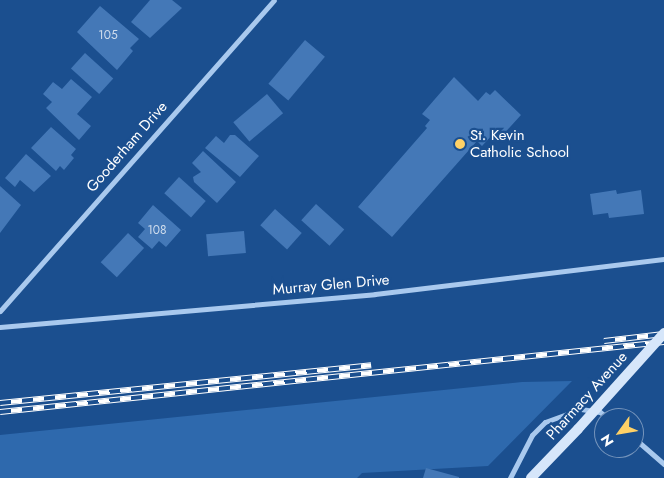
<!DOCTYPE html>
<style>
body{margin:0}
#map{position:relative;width:664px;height:478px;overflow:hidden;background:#1b4f8f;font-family:Jost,sans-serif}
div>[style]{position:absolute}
.green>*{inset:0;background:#2e69ad}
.building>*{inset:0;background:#4478b7;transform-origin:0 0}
.street>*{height:5px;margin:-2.5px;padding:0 2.5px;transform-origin:2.5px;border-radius:2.5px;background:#a9c9ee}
.secondary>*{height:10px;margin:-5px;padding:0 5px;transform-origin:5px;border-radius:5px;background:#d6e6fa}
.rail>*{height:5.5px;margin-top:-2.75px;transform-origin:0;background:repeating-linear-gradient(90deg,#1b4f8f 0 11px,#fff 0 22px);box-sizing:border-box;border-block:1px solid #fff}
.secondary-bridge>*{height:10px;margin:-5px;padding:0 5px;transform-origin:5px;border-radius:5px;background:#d6e6fa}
.dots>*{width:14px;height:14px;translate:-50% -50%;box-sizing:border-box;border:2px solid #1b4f8f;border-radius:50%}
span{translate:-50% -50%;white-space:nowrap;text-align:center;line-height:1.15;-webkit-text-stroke:4.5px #1b4f8f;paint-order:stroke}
.number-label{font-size:12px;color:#d0dded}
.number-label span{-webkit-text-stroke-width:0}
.poi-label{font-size:15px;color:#fff}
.left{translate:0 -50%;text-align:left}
.street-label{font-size:15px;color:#fff}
.north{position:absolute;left:594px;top:408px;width:50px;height:50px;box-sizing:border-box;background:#1b4f8f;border:1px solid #7695bc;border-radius:50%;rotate:238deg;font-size:14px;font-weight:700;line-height:20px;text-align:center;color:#fff}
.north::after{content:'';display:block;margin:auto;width:18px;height:22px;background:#ffd166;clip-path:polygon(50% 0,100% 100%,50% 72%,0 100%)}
</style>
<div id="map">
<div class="green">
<div style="clip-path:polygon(572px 381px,488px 466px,362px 473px,357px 478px,0 478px,0 435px,522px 382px)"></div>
</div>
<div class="building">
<div style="clip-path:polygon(150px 0,172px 0,182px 8px,150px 38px,131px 22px)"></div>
<div style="clip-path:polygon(100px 6px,139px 39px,130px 48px,133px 51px,117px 70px,77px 32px)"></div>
<div style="left:305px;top:40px;width:26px;height:57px;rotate:40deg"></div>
<div style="left:85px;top:53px;width:38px;height:21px;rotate:42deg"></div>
<div style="clip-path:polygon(454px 77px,478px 101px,486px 92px,490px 95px,495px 90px,521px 115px,500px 138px,494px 133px,482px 146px,477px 141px,392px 237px,358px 207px,427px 128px,425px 126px,430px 120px,422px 114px)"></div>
<div style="clip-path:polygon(71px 79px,92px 97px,77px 114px,91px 126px,79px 140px,46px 108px,52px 102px,43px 94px,53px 82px,62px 89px)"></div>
<div style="left:267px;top:94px;width:25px;height:44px;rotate:50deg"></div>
<div style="clip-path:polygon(51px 127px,76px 149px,71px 155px,74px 158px,64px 170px,60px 166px,56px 171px,31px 148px)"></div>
<div style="clip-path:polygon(230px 135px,235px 135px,259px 156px,240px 177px,205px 148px,216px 136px,224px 143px)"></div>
<div style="clip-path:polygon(203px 151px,236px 182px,217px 203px,194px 182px,193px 177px,201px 172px,192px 163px)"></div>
<div style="clip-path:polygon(26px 154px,51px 176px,34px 192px,20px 180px,15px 187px,5px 178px)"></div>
<div style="left:179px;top:177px;width:36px;height:22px;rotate:42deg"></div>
<div style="clip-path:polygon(0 186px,21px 205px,0 233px)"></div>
<div style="clip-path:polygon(616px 190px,617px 194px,641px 190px,644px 214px,609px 218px,608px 213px,593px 215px,590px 194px)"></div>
<div style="left:316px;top:204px;width:38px;height:22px;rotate:42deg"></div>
<div style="clip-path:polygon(153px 205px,181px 230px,166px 247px,159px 241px,152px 249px,138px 237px,145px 229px,138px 223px)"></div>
<div style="left:275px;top:209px;width:36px;height:22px;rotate:42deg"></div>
<div style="left:244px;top:231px;width:22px;height:38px;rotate:85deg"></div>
<div style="left:128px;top:233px;width:22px;height:40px;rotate:43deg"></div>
<div style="clip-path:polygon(426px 468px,459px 477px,459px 478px,423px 478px)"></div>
</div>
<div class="street">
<div style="left:0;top:311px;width:414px;rotate:-48.6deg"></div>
<div style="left:0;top:327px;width:376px;rotate:-5deg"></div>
<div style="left:375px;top:294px;width:291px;rotate:-6.9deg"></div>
<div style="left:634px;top:438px;width:40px;rotate:41deg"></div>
<div style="left:510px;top:478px;width:48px;rotate:-62.9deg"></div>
<div style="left:532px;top:435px;width:18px;rotate:-45deg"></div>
<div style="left:545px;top:422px;width:38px;rotate:-20deg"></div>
<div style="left:581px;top:409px;width:19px;rotate:9deg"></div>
<div style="left:600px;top:412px;width:10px;rotate:37deg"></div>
</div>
<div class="secondary">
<div style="left:531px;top:478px;width:68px;rotate:-46.2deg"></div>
</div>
<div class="rail">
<div style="left:604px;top:341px;width:60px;rotate:-6.7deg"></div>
<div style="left:0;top:403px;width:373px;rotate:-5.8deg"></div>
<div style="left:0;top:412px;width:668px;rotate:-6.02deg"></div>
</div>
<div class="secondary-bridge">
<div style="left:578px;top:429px;width:129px;rotate:-48.1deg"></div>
</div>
<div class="dots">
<div style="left:460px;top:144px;background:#ffd166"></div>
</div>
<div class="number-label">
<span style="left:108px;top:36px">105</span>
<span style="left:157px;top:231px">108</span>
</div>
<div class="poi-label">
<span class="left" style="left:470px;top:144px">St. Kevin<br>Catholic School</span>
</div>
<div class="street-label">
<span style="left:127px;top:147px;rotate:-49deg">Gooderham Drive</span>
<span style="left:331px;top:285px;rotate:-5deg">Murray Glen Drive</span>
<span style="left:587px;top:396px;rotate:-48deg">Pharmacy Avenue</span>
</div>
<div class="north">N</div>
</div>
